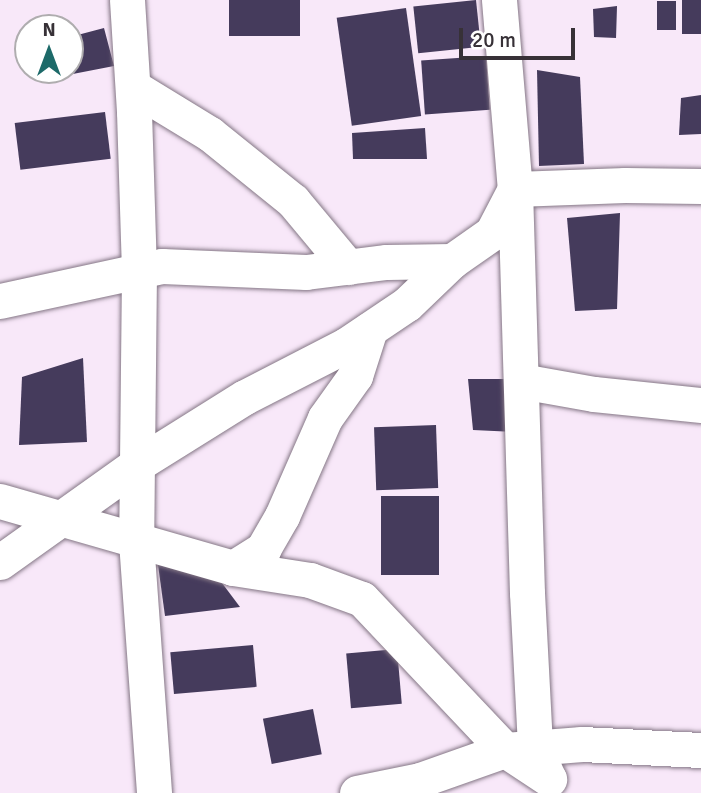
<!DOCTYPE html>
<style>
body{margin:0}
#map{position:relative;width:701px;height:793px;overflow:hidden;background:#f8e8f9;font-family:Signika,sans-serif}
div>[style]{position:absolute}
.building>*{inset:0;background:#453b5c;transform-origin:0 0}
.roads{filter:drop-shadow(0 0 2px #847685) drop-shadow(0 0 2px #847685)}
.street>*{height:35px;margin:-17.5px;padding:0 17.5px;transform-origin:17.5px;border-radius:17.5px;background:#fff}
span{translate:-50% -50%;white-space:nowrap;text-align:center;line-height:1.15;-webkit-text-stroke:7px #fff;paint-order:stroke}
.north{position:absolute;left:14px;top:14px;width:70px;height:70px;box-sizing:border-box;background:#fff;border:2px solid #afadaf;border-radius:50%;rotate:0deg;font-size:19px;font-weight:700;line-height:28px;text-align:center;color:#373137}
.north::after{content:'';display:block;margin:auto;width:24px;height:32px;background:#1d6a69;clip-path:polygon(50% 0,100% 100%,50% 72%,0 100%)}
.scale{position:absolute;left:459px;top:28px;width:116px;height:32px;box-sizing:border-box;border:4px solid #373137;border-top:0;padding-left:9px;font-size:21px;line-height:24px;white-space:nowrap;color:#373137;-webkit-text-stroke:5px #fff;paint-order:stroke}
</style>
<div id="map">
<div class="building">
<div style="left:229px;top:0;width:71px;height:36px"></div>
<div style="left:476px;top:0;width:47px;height:63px;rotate:84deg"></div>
<div style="left:682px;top:0;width:19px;height:34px"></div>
<div style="left:676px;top:1px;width:29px;height:19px;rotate:90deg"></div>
<div style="clip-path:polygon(617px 6px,616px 38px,594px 37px,593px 9px)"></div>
<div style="left:406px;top:8px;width:109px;height:70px;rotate:82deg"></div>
<div style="clip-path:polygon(104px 28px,114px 66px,47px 79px,46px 70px,70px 70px,70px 37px)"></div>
<div style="left:486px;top:56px;width:54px;height:65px;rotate:86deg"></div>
<div style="clip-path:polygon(537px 70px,580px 77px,584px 164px,539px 166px)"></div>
<div style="clip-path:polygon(701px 95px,701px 134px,679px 135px,681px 98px)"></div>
<div style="left:105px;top:112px;width:47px;height:91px;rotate:83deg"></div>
<div style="clip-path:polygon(425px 128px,427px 159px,353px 159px,352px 133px)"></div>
<div style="clip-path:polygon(620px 213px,617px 309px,575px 311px,567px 218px)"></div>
<div style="clip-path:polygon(83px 358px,87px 442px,19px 445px,22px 377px)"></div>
<div style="clip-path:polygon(468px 379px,510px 379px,514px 432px,473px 430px)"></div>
<div style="left:436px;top:425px;width:63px;height:62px;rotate:88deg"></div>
<div style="left:381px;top:496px;width:58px;height:79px"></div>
<div style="clip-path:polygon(158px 565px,213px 571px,240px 607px,165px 616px)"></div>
<div style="left:253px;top:645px;width:42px;height:83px;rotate:85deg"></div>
<div style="left:397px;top:649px;width:55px;height:51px;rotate:85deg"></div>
<div style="left:313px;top:709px;width:46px;height:51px;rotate:79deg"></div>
</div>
<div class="roads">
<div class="street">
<div style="left:127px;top:0;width:112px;rotate:86.4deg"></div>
<div style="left:134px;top:112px;width:159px;rotate:88.2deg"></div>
<div style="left:139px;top:271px;width:270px;rotate:90.6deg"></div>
<div style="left:136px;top:541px;width:253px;rotate:85.9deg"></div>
<div style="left:499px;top:0;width:190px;rotate:85.2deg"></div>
<div style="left:515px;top:189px;width:404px;rotate:88.3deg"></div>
<div style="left:527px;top:593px;width:155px;rotate:87deg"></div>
<div style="left:535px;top:748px;width:32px;rotate:66deg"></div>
<div style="left:133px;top:87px;width:90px;rotate:31.4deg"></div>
<div style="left:210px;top:134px;width:107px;rotate:38.9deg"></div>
<div style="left:293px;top:201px;width:86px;rotate:50.2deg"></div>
<div style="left:0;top:301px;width:166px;rotate:-12.2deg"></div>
<div style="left:162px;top:266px;width:144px;rotate:2.4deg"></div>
<div style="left:306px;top:272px;width:81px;rotate:-7.1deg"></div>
<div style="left:386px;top:262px;width:66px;rotate:-0.9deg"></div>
<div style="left:521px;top:381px;width:74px;rotate:10.1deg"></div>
<div style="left:594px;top:394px;width:108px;rotate:5.9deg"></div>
<div style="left:0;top:501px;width:242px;rotate:16deg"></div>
<div style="left:233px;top:568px;width:78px;rotate:8.9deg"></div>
<div style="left:310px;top:580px;width:55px;rotate:20.1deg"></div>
<div style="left:362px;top:599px;width:208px;rotate:46.6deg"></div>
<div style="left:505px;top:750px;width:53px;rotate:33.4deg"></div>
<div style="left:0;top:562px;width:167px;rotate:-35.5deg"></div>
<div style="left:136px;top:465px;width:128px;rotate:-32deg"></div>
<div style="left:245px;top:397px;width:114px;rotate:-27.2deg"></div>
<div style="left:346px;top:345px;width:73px;rotate:-33.9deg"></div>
<div style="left:407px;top:304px;width:62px;rotate:-43.7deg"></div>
<div style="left:452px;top:261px;width:49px;rotate:-35deg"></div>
<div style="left:492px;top:233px;width:50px;rotate:-62.4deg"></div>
<div style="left:515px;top:189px;width:110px;rotate:-2.1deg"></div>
<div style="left:625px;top:185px;width:76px;rotate:0.8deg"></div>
<div style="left:233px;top:568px;width:36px;rotate:-32deg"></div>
<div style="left:263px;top:549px;width:38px;rotate:-60deg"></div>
<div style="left:282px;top:516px;width:107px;rotate:-66.3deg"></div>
<div style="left:325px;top:418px;width:52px;rotate:-54.5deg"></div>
<div style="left:355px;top:376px;width:49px;rotate:-72.3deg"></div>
<div style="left:357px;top:793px;width:64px;rotate:-11.7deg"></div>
<div style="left:420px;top:780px;width:90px;rotate:-19.4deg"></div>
<div style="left:505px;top:750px;width:77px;rotate:-4.5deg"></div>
<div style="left:582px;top:744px;width:119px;rotate:2.9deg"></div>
</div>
</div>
<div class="north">N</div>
<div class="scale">20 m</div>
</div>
